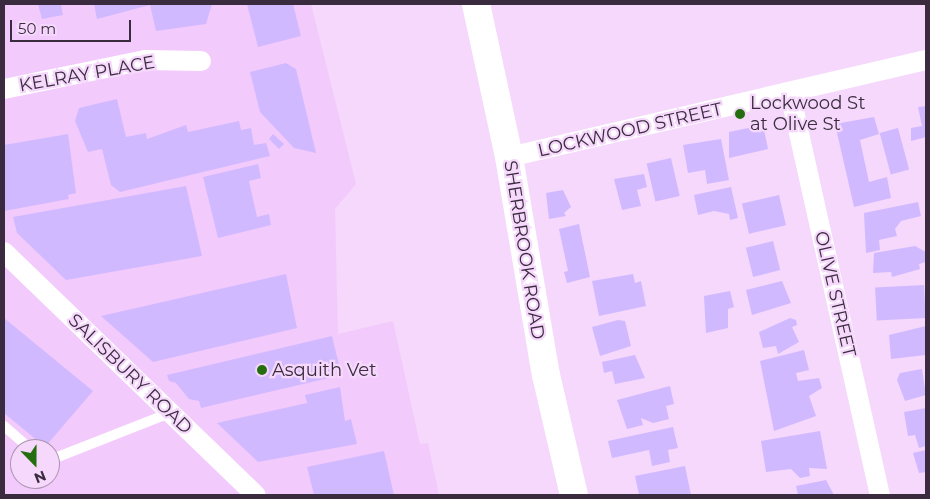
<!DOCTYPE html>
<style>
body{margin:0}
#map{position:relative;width:930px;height:499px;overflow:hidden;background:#f5d8fb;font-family:Montserrat,sans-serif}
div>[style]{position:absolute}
.built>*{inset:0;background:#f3cafc}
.building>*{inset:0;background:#d1b9ff;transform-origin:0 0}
.lane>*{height:10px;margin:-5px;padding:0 5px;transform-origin:5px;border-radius:5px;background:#fff}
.street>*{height:20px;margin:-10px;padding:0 10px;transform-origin:10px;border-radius:10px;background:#fff}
.secondary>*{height:28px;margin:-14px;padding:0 14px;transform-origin:14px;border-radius:14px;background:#fff}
.dots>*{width:14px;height:14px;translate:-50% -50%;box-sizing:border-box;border:2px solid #f5d8fb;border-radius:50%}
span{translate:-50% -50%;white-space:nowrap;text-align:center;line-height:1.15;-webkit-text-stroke:4.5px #f5d8fb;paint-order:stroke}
.street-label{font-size:18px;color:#3a2c3e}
.poi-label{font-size:18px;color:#3a2c3e}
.left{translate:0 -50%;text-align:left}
.frame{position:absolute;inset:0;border:5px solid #3a2c3e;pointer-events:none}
.north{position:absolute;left:10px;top:439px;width:50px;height:50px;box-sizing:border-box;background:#f5d8fb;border:1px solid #aa93af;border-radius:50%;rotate:158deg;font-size:14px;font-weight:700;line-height:20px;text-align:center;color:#3a2c3e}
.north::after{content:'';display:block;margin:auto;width:18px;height:22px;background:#246e0f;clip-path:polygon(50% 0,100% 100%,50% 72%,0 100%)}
.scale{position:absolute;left:10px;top:20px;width:121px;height:22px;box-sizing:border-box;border:2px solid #3a2c3e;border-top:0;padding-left:6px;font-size:15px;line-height:18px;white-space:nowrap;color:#3a2c3e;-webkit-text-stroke:4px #f5d8fb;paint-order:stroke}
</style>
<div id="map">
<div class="built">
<div style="clip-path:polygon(evenodd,4px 4px,311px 4px,356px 184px,335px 209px,338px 334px,393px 321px,420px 444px,428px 443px,439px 495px,4px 495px,4px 4px,20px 449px,50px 449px,50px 479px,20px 479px,20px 449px)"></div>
</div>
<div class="building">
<div style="clip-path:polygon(38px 4px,61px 4px,63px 15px,42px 19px)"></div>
<div style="clip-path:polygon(94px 4px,212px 4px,206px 24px,156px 31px,150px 5px,97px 19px)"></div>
<div style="clip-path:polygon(247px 4px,293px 4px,301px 36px,258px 47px)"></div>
<div style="clip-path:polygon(286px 63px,296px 69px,316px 153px,294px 148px,260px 112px,250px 72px)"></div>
<div style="clip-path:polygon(117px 99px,126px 137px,146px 133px,147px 139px,186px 125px,188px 132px,239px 121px,241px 130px,251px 128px,254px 145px,266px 143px,270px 156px,120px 192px,111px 185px,102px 149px,88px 152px,75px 121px,79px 108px)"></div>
<div style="clip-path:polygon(926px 106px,926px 137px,911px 141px,911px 128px,922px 126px,918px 107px)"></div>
<div style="clip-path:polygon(874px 117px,879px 134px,860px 140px,869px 182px,887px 177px,891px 198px,854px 207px,835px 124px)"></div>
<div style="clip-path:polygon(763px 125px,768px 149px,729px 158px,729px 132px)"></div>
<div style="left:898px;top:128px;width:43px;height:19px;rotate:75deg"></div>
<div style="clip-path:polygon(68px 134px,76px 193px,68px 195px,69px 199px,4px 211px,4px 145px)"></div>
<div style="clip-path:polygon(273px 134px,284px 144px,279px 149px,269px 139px)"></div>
<div style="clip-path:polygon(721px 139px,729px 180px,707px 184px,705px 170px,688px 173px,683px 145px)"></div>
<div style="left:671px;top:158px;width:39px;height:25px;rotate:77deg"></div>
<div style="clip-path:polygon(258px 164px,261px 178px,249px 181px,257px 217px,269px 214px,271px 225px,218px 238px,203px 177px)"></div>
<div style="clip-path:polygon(644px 174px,647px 187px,637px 190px,641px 206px,622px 210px,614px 179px)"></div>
<div style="clip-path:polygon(186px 186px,202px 256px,66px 280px,17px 233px,13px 217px)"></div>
<div style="clip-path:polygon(731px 187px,738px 218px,730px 220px,729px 214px,714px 211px,698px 215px,694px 195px)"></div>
<div style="clip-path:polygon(563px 190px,571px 207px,564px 213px,566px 216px,549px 219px,546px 193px)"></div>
<div style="left:779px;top:195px;width:31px;height:38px;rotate:77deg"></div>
<div style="clip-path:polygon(918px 202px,921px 216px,901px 221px,895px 229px,897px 236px,879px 240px,880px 250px,866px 253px,864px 213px)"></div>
<div style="clip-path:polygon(579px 224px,590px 277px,567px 283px,564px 272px,568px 271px,559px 229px)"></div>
<div style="left:773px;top:241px;width:30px;height:28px;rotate:76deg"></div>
<div style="clip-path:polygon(915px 246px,926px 252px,926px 262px,919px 264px,920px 269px,892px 277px,891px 272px,873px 273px,874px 253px)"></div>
<div style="clip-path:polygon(286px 274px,297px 328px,153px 362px,101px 316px)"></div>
<div style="clip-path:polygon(633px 274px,635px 283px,641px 281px,646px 306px,599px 316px,592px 281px)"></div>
<div style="clip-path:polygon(782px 281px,791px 303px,752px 315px,746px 290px)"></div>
<div style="left:924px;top:285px;width:33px;height:49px;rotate:87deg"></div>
<div style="clip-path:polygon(730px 291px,734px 307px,728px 309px,728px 328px,706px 333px,704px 296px)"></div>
<div style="clip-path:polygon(4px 318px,93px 391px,45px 447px,4px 413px)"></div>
<div style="clip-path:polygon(790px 318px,796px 320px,797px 325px,792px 327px,799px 342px,778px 354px,776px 346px,763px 348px,759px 332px)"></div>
<div style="clip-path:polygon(618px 320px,625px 321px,631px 346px,600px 356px,592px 327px)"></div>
<div style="clip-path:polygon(926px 326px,926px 355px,891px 359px,889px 335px)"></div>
<div style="clip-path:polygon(332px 336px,339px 365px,329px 378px,201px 408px,199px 401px,189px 399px,176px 383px,169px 381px,167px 375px)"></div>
<div style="clip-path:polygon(804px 350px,809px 370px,796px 373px,798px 381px,819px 378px,822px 388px,809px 396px,816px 416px,774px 431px,760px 361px)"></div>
<div style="clip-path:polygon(635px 355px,645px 378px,615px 384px,612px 371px,604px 373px,602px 362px)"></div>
<div style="clip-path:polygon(922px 369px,926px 395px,905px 401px,897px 380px,900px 373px)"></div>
<div style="clip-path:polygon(670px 386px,674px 404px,666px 406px,669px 419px,653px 423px,641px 418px,643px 425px,627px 429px,617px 400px)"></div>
<div style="clip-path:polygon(340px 387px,345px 421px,351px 419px,357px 444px,258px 462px,217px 423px,307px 403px,305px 395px)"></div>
<div style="clip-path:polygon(926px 408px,926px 446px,919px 448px,915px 435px,908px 436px,904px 412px)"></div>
<div style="clip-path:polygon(673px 427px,678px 448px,668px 450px,670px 462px,652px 466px,649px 450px,612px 458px,608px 441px)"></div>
<div style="clip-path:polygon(820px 431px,827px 469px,809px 468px,810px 476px,800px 478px,791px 469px,766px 472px,761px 441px)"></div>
<div style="clip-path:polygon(926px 450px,926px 472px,919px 473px,913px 453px)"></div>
<div style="clip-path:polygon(384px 451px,394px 495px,314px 495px,307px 467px)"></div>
<div style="clip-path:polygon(685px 466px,691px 495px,639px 495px,635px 476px)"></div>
<div style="clip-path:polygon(826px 480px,834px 495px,798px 495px,796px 486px)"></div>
</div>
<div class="lane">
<div style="left:4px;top:426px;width:35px;rotate:41deg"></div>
<div style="left:50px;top:460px;width:129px;rotate:-21.4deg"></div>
</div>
<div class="street">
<div style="left:4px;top:89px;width:144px;rotate:-11.6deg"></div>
<div style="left:145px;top:60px;width:56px;rotate:1deg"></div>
<div style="left:790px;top:93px;width:412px;rotate:77.4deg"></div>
<div style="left:509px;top:157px;width:428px;rotate:-13.1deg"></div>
<div style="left:4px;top:252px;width:350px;rotate:44deg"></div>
</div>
<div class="secondary">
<div style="left:476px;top:4px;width:157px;rotate:77.8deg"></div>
<div style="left:509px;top:157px;width:221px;rotate:80.4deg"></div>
<div style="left:546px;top:375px;width:123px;rotate:76.9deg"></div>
</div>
<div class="dots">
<div style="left:740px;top:114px;background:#246e0f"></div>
<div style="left:262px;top:370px;background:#246e0f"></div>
</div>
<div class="street-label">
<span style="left:87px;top:74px;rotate:-10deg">KELRAY PLACE</span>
<span style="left:630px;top:130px;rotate:-13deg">LOCKWOOD STREET</span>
<span style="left:524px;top:250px;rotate:81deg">SHERBROOK ROAD</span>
<span style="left:835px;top:294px;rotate:77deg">OLIVE STREET</span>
<span style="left:130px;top:374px;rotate:44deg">SALISBURY ROAD</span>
</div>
<div class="poi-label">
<span class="left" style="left:750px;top:114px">Lockwood St<br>at Olive St</span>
<span class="left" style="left:272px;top:370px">Asquith Vet</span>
</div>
<div class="frame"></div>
<div class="north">N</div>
<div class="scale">50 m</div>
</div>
